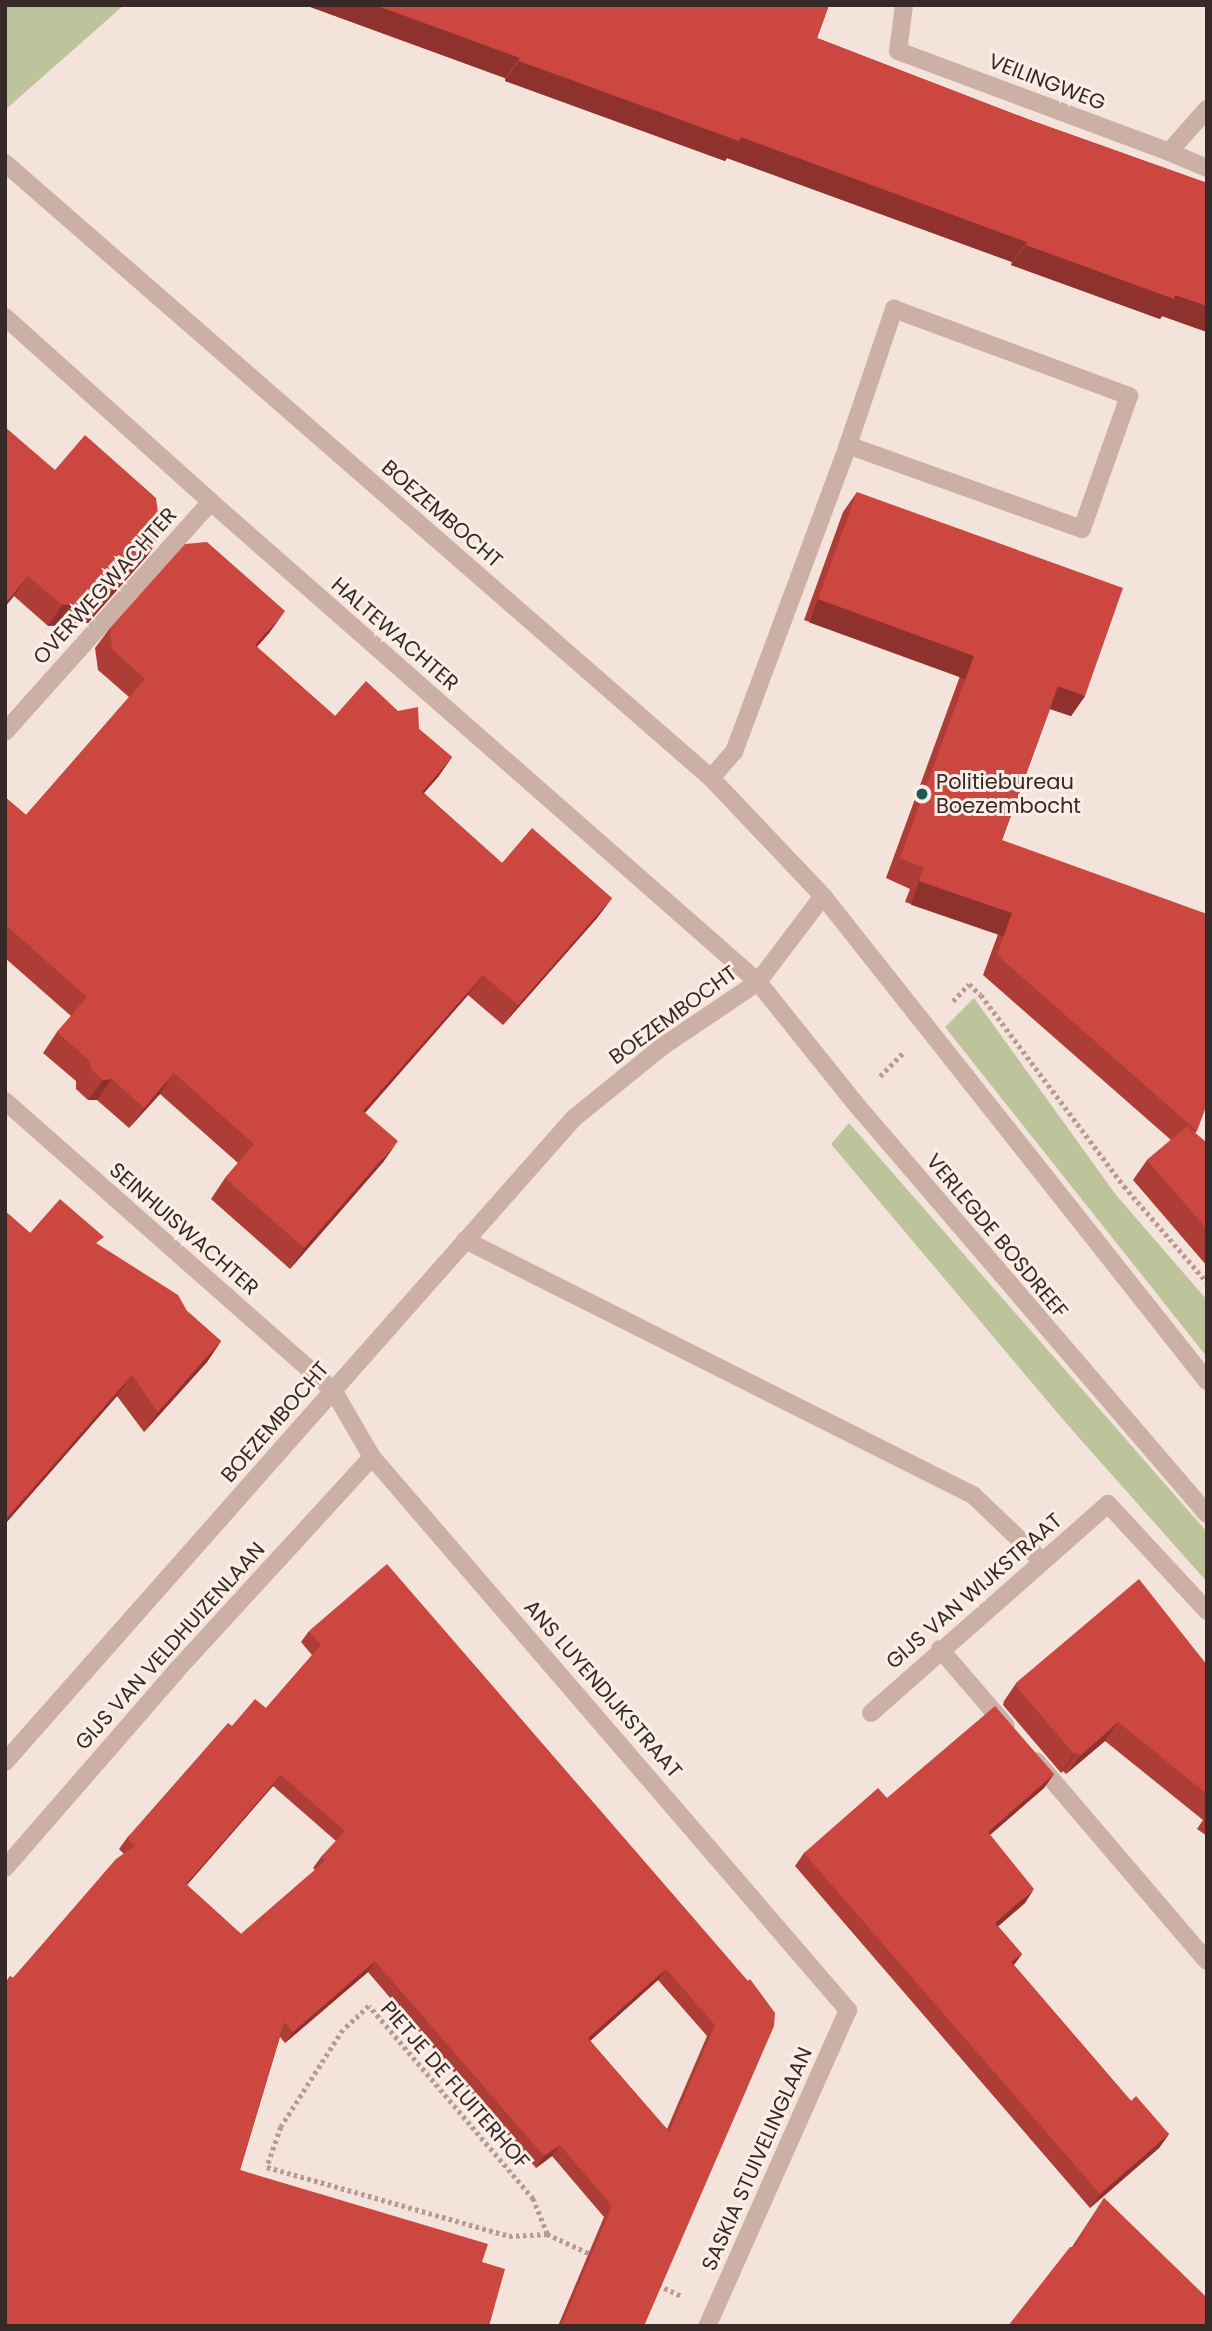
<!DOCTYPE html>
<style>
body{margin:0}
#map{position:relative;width:1212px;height:2331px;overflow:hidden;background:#f3e3da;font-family:Poppins,sans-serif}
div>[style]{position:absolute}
.green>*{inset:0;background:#bdc39a}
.path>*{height:4.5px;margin-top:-2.25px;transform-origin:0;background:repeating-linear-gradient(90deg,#b89a90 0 3.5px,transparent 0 7px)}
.lane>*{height:18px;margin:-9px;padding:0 9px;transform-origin:9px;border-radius:9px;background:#ccb0a6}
.street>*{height:18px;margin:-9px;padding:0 9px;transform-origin:9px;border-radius:9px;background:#ccb0a6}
.wall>*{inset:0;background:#af3d37}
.shaded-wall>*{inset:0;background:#8f322d;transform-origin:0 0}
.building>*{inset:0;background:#cc4740}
.dots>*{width:19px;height:19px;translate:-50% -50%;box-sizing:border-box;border:4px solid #faeee7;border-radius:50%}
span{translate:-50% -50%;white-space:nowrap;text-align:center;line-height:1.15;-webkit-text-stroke:6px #faeee7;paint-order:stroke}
.street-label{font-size:21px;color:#372927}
.poi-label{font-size:21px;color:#372927}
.left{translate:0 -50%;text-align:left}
.frame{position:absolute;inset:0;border:7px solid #372927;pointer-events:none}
</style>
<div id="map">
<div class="green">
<div style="clip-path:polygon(5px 5px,124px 5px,5px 110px)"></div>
<div style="clip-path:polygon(974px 998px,1116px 1195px,1207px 1300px,1207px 1357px,945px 1027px)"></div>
<div style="clip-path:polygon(849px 1123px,1207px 1532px,1207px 1582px,1066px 1423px,831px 1144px)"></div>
</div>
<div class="path">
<div style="left:953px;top:1001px;width:23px;rotate:-47deg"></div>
<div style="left:969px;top:984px;width:16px;rotate:43deg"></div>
<div style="left:981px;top:995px;width:239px;rotate:53.2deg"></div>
<div style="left:1124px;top:1186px;width:127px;rotate:49.2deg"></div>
<div style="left:880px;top:1076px;width:33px;rotate:-45deg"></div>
<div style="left:547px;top:2234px;width:38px;rotate:-112deg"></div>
<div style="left:533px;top:2199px;width:253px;rotate:-130.4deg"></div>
<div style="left:369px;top:2006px;width:35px;rotate:137deg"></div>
<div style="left:343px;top:2030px;width:115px;rotate:122.6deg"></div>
<div style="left:281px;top:2127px;width:42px;rotate:109.3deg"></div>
<div style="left:267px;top:2167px;width:252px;rotate:15.9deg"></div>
<div style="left:509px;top:2236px;width:38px;rotate:-3deg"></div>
<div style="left:547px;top:2234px;width:51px;rotate:24.5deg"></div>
<div style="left:658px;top:2285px;width:26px;rotate:25deg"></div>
</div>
<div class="lane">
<div style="left:711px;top:778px;width:35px;rotate:-49deg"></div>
<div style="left:734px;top:752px;width:327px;rotate:-69.6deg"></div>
<div style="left:848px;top:445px;width:144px;rotate:-71.3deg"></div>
<div style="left:894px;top:309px;width:251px;rotate:20.3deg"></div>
<div style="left:1129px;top:396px;width:141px;rotate:109.5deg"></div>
<div style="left:1082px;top:529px;width:249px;rotate:-160.3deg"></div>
<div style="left:940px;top:1649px;width:101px;rotate:49.4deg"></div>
<div style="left:1036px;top:1761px;width:263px;rotate:49.5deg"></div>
</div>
<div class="street">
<div style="left:904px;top:5px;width:46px;rotate:97.4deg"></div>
<div style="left:898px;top:51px;width:289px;rotate:20.4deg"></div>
<div style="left:1169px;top:152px;width:57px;rotate:-48.5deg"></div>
<div style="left:1169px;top:152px;width:41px;rotate:22.8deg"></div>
<div style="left:5px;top:163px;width:936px;rotate:41.06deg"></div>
<div style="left:711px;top:778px;width:163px;rotate:46.5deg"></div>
<div style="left:823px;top:896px;width:108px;rotate:127.1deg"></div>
<div style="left:758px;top:982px;width:115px;rotate:146deg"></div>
<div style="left:663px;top:1046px;width:114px;rotate:141deg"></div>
<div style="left:574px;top:1118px;width:859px;rotate:131.46deg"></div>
<div style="left:5px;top:317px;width:277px;rotate:41.9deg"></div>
<div style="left:211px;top:502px;width:728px;rotate:41.27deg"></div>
<div style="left:758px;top:982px;width:154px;rotate:51.3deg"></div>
<div style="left:854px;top:1102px;width:543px;rotate:49.41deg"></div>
<div style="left:5px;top:732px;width:309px;rotate:-48.2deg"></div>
<div style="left:823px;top:896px;width:619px;rotate:51.63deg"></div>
<div style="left:5px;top:1101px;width:437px;rotate:41.4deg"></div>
<div style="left:333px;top:1390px;width:78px;rotate:59.8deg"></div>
<div style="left:372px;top:1457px;width:730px;rotate:49.28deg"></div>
<div style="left:848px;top:2010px;width:346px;rotate:114deg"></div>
<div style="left:465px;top:1240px;width:568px;rotate:26.66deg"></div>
<div style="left:973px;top:1495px;width:94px;rotate:43.7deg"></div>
<div style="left:871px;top:1713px;width:316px;rotate:-41.4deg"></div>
<div style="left:1108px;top:1504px;width:146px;rotate:47.2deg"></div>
<div style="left:5px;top:1868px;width:261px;rotate:-49deg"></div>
<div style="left:176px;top:1671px;width:290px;rotate:-47.5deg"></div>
</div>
<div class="wall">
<div style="clip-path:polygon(305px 5px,829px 5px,817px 38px,1030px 120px,1207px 183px,1207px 332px,1162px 316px,1160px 319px,1011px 265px,1012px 262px,727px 158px,725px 161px,505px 81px,505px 78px)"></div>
<div style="clip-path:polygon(55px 470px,161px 536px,147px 556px,88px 623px,48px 626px,14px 596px)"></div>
<div style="clip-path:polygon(857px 492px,1085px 696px,1071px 716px,1050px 709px,1002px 840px,1197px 1131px,1195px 1133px,1207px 1143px,1207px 1266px,1133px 1180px,1147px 1160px,1171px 1140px,983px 975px,998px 934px,905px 902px,910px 889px,886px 878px,960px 676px,804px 620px,843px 512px)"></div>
<div style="clip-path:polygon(110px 628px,270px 632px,257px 647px,335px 716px,419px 729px,452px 757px,438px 777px,424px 793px,502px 863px,612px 898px,597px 918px,503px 1025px,468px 995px,365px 1113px,384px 1161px,290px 1269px,211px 1199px,225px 1178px,238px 1163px,160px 1094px,129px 1128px,97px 1100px,88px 1100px,76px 1089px,76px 1081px,43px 1053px,57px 1032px,71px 1016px,5px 958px,5px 797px,26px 815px,129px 697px,98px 670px,95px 648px)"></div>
<div style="clip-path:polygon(5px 1211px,30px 1233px,98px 1245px,187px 1311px,221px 1341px,207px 1362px,144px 1432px,117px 1396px,5px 1524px)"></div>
<div style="clip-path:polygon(evenodd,309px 1631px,748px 1981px,644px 2326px,558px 2326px,604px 2217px,552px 2156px,536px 2168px,368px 1972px,285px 2043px,280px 2037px,240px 2170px,482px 2262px,5px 2326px,5px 1983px,10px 1976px,13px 1978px,124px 1854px,119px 1849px,127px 1838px,232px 1726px,266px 1708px,312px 1655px,301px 1642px,309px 1631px,273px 1786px,336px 1841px,321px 1857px,313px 1868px,315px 1870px,241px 1934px,187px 1885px,273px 1786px,309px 1631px,658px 1980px,707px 2036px,667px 2129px,590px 2041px,658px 1980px)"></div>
<div style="clip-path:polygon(1207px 1665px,1207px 1836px,1197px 1829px,1203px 1820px,1105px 1741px,1066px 1774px,1063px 1771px,1061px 1773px,1003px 1705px,1004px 1701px,1017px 1682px)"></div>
<div style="clip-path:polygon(1054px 1774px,1044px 1788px,990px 1835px,1025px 1903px,998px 1926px,1022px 1954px,1014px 1965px,1131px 2101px,1169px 2134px,1159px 2148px,1090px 2208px,795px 1866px,804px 1853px,887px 1798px)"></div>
<div style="clip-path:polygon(1104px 2198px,1207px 2298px,1072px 2247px)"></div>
</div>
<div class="shaded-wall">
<div style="clip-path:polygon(305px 5px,375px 5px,520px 58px,505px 78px)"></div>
<div style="clip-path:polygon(519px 61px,741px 137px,1027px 242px,1012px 262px,727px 158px,725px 161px,505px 81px)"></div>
<div style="clip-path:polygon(1026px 245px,1175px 295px,1207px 306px,1207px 332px,1162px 316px,1160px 319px,1011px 265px)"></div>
<div style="clip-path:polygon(161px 536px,147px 556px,88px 623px,48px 626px,62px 605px)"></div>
<div style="clip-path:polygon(28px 576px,14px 596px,5px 607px,5px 603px)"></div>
<div style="left:818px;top:599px;width:166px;height:25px;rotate:20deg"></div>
<div style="clip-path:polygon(285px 611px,270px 632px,240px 665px,255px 645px)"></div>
<div style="clip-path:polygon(1058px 686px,1085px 696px,1071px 716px,1044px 707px)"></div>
<div style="clip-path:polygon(452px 757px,438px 777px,407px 812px,422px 792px)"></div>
<div style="left:919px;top:881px;width:98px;height:25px;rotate:19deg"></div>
<div style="clip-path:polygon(612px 898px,597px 918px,503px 1025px,518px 1005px)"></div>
<div style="clip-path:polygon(483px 975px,468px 995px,349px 1131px,363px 1111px)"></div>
<div style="clip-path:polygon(174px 1073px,160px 1094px,129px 1128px,144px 1108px)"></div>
<div style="clip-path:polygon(112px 1079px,97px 1100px,88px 1100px,103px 1080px)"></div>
<div style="clip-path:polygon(398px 1141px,384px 1161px,290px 1269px,304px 1248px)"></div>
<div style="clip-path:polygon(221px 1341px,207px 1362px,144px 1432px,158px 1412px)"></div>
<div style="clip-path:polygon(132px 1375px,117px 1396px,5px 1524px,5px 1520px)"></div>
<div style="clip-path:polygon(1118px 1722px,1105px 1741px,1066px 1774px,1080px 1756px)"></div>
<div style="clip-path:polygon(1077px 1752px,1063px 1771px,1061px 1773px,1074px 1754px)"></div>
<div style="clip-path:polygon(1054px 1774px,1044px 1788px,978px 1845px,988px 1832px)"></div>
<div style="clip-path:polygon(281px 1775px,273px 1786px,178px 1895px,186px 1884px)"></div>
<div style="clip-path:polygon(1034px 1889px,1025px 1903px,986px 1937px,995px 1923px)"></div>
<div style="clip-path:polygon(1022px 1954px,1012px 1967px,1011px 1962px)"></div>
<div style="clip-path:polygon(375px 1961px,368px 1972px,285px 2043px,293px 2032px)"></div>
<div style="clip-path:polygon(666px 1969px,658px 1980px,580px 2050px,588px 2038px)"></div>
<div style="clip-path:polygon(1169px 2134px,1159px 2148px,1090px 2208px,1100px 2194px)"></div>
<div style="clip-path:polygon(560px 2145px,552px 2156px,536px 2168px,544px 2156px)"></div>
</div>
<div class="building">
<div style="clip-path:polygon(375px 5px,829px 5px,817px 38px,1030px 120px,1207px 183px,1207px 306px,1175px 295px,1174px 299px,1026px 245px,1027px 242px,741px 137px,739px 141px,519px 61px,520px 58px)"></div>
<div style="clip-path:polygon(5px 427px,55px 470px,85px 435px,156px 498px,161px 536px,102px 602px,62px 605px,28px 576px,5px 603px)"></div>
<div style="clip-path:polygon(857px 492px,1123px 588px,1085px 696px,1058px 686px,1002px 840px,1207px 914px,1207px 1104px,1197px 1131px,997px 955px,1012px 913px,919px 881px,924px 868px,900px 858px,974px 656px,818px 599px)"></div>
<div style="clip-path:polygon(207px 542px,285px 611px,255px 645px,335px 716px,366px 681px,398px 711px,418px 707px,419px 729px,452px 757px,422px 792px,502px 863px,532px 828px,612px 898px,518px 1005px,483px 975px,363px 1111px,398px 1141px,304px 1248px,225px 1178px,254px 1144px,174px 1073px,144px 1108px,112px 1079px,103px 1080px,91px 1069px,90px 1061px,57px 1032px,87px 997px,8px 927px,5px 929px,5px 797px,26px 815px,145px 679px,112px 649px,110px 628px,185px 544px)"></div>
<div style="clip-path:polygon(1187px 1126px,1207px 1143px,1207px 1229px,1147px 1160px)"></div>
<div style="clip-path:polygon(60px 1199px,104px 1237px,96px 1243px,178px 1295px,187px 1311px,221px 1341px,158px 1412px,132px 1375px,5px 1520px,5px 1211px,30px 1233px)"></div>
<div style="clip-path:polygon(evenodd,387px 1564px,748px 1981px,750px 1979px,775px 2013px,774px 2026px,644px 2326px,561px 2326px,612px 2206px,560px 2145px,544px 2156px,375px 1961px,293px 2032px,284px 2022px,240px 2170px,488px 2244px,482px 2262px,505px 2269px,489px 2326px,5px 2326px,5px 1986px,10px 1976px,13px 1978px,116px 1859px,135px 1846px,127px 1838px,228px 1723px,232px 1726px,255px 1699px,266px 1708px,321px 1645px,309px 1631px,387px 1564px,281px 1775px,345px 1831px,321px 1857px,325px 1861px,241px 1934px,186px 1884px,281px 1775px,387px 1564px,666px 1969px,715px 2025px,669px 2132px,588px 2038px,666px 1969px)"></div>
<div style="clip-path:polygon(1139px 1579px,1207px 1665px,1207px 1794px,1118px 1722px,1080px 1756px,1077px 1752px,1074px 1754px,1016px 1686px,1017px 1682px)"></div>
<div style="clip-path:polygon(995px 1706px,1054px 1774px,988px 1832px,1034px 1889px,995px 1923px,1022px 1954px,1011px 1962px,1131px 2101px,1136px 2096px,1169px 2134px,1100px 2194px,804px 1853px,878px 1788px,887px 1798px)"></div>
<div style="clip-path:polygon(1104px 2198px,1207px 2298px,1207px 2326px,1008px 2326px,1070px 2247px,1074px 2247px)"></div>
</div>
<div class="dots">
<div style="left:922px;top:794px;background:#1b5b53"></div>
</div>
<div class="street-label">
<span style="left:1047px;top:82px;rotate:21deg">VEILINGWEG</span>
<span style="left:442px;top:514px;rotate:41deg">BOEZEMBOCHT</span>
<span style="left:105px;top:586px;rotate:-48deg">OVERWEGWACHTER</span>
<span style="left:395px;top:634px;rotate:41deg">HALTEWACHTER</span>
<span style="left:673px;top:1015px;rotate:-36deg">BOEZEMBOCHT</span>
<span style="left:184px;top:1229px;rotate:41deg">SEINHUISWACHTER</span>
<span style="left:997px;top:1236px;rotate:50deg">VERLEGDE BOSDREEF</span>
<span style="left:275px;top:1422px;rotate:-49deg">BOEZEMBOCHT</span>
<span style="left:974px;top:1591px;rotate:-41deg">GIJS VAN WIJKSTRAAT</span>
<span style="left:170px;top:1646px;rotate:-48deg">GIJS VAN VELDHUIZENLAAN</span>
<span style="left:603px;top:1689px;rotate:49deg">ANS LUYENDIJKSTRAAT</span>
<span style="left:455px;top:2085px;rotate:49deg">PIETJE DE FLUITERHOF</span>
<span style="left:757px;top:2159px;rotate:-66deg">SASKIA STUIVELINGLAAN</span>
</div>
<div class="poi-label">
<span class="left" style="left:936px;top:794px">Politiebureau<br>Boezembocht</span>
</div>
<div class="frame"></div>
</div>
